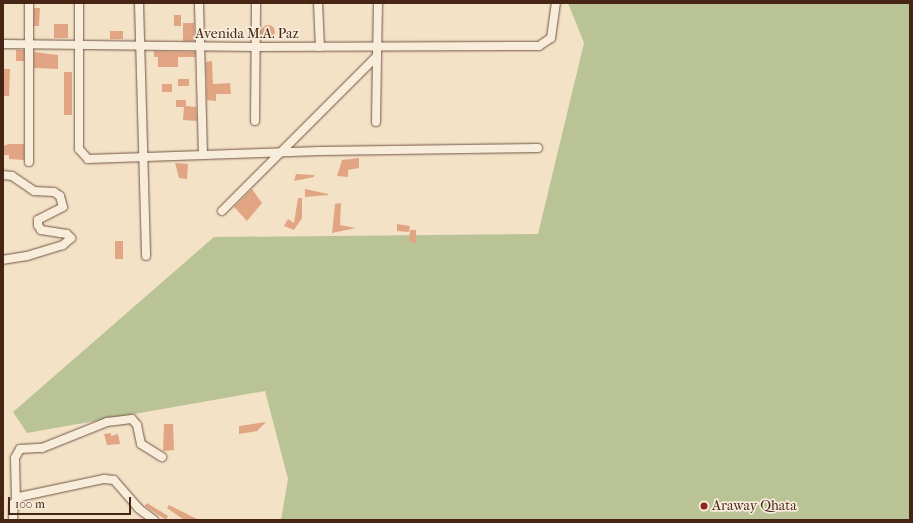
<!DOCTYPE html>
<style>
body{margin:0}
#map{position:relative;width:913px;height:523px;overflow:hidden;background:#f4e2c7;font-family:"IM FELL French Canon",serif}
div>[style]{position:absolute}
.green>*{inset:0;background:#bac396}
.building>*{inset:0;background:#e1a584;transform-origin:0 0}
.round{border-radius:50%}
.roads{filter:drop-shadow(0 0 1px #725442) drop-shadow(0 0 1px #725442)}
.street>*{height:8px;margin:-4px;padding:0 4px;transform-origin:4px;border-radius:4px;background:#f8ecdb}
.dots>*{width:11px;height:11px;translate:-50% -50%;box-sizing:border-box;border:2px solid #f8ecdb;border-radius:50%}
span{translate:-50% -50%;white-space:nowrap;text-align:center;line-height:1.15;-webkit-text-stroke:3.5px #f8ecdb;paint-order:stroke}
.street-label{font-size:14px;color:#462515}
.poi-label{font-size:14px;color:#462515}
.left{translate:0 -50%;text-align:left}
.frame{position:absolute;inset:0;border:4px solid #462515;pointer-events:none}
.scale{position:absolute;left:8px;top:497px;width:123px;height:18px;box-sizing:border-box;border:2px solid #462515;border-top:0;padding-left:5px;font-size:12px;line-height:14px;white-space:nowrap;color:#462515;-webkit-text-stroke:3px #f8ecdb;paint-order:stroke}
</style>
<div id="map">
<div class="green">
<div style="clip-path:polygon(568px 3px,910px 3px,910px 520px,281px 520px,288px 479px,265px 391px,27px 433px,13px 412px,214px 237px,538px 234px,584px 43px)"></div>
</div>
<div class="building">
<div style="clip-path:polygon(34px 8px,40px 8px,39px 26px,34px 26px)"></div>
<div style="left:174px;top:15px;width:7px;height:11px"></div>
<div style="left:183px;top:23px;width:11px;height:18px"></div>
<div style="left:54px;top:24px;width:14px;height:14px"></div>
<div class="round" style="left:261px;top:25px;width:14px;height:14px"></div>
<div style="left:110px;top:31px;width:13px;height:8px"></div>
<div style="left:16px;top:50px;width:8px;height:11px"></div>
<div style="clip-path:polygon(154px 51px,195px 52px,195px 57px,178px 57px,178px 67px,158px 67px,158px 57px,154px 57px)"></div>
<div style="clip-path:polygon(34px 52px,58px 55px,58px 69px,34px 68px)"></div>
<div style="clip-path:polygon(212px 61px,213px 84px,230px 83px,231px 94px,216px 94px,216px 101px,207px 100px,206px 62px)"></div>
<div style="clip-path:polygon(3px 69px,10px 69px,9px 96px,3px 96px)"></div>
<div style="left:64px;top:72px;width:8px;height:43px"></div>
<div style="left:178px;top:79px;width:11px;height:7px"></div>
<div style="left:162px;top:84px;width:10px;height:8px"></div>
<div style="clip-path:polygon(176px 100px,186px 100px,186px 106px,196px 107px,197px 121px,183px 120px,184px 107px,176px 107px)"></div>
<div style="clip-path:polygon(9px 144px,24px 144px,24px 160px,9px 159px,9px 155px,3px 155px,3px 146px)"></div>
<div style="clip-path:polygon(359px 158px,359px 168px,348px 170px,348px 177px,337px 176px,342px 160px)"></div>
<div style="clip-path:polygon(175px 163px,188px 164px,187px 179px,179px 178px)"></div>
<div style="clip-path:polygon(296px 174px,314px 175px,314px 177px,294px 181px)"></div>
<div style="clip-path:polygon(252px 189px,262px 203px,247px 221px,234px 207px)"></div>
<div style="clip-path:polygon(305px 189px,328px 194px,328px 195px,305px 197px)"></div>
<div style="clip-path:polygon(298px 198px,302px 198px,302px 218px,294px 230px,284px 226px,288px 219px,294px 223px)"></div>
<div style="clip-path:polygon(341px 203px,340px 225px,356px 228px,332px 233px,335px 204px)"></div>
<div style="clip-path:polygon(397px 224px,410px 226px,409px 232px,397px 231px)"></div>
<div style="clip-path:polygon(410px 230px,416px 230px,416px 243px,409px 242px)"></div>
<div style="left:123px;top:241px;width:18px;height:8px;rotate:90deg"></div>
<div style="clip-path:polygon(266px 422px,257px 431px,239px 434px,239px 426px)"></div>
<div style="clip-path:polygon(164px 424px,173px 424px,174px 450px,163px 451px)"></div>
<div style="clip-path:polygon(111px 433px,111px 436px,118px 434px,120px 444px,107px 445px,104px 434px)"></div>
<div style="clip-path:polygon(147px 503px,168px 516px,166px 520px,145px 506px)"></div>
<div style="clip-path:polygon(169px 505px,199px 520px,184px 520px,167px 508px)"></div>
</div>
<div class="roads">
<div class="street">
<div style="left:29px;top:3px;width:159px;rotate:90deg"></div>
<div style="left:79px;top:3px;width:146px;rotate:90deg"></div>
<div style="left:79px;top:149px;width:13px;rotate:48deg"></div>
<div style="left:88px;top:159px;width:232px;rotate:-2deg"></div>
<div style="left:320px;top:151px;width:218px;rotate:-0.8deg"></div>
<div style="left:139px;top:3px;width:253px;rotate:88.4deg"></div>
<div style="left:199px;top:3px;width:152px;rotate:88.5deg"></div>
<div style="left:318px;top:3px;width:44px;rotate:87.4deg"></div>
<div style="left:3px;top:44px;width:252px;rotate:0.7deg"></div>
<div style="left:255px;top:47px;width:284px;rotate:-0.2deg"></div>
<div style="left:539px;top:46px;width:14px;rotate:-34deg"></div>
<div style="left:551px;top:38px;width:35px;rotate:-82deg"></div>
<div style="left:255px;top:121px;width:118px;rotate:-89.5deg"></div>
<div style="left:376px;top:122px;width:66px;rotate:-89.1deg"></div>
<div style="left:3px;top:175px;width:9px;rotate:6deg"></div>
<div style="left:12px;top:176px;width:27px;rotate:34deg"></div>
<div style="left:34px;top:191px;width:20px;rotate:3deg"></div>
<div style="left:54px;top:192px;width:7px;rotate:34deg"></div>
<div style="left:60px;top:196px;width:11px;rotate:75deg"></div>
<div style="left:63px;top:207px;width:28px;rotate:153deg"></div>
<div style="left:38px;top:220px;width:5px;rotate:90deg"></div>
<div style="left:38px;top:225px;width:6px;rotate:59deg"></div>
<div style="left:41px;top:230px;width:26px;rotate:9deg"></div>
<div style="left:67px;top:234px;width:6px;rotate:45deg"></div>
<div style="left:71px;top:238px;width:11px;rotate:139deg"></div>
<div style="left:63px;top:245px;width:38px;rotate:163deg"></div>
<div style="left:27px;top:256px;width:24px;rotate:171deg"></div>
<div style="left:222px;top:211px;width:219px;rotate:-45deg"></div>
<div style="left:377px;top:56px;width:53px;rotate:-88.9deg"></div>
<div style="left:16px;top:500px;width:42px;rotate:-91.4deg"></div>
<div style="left:15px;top:458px;width:10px;rotate:-61deg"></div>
<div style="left:20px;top:449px;width:22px;rotate:-3deg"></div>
<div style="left:42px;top:448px;width:70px;rotate:-21.8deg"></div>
<div style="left:107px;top:422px;width:25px;rotate:-7deg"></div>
<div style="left:132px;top:419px;width:8px;rotate:50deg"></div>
<div style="left:137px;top:425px;width:19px;rotate:78deg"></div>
<div style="left:141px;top:444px;width:25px;rotate:32deg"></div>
<div style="left:13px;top:520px;width:17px;rotate:-87deg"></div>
<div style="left:14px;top:503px;width:8px;rotate:-50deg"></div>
<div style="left:19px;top:497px;width:87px;rotate:-12deg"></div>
<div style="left:104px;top:479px;width:10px;rotate:6deg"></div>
<div style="left:114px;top:480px;width:37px;rotate:49deg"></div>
<div style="left:138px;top:508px;width:20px;rotate:37deg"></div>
</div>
</div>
<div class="dots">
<div style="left:704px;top:506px;background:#8f2418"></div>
</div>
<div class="street-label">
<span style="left:247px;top:34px">Avenida M.A. Paz</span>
</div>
<div class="poi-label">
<span class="left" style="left:712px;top:506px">Araway Qhata</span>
</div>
<div class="frame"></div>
<div class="scale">100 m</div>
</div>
